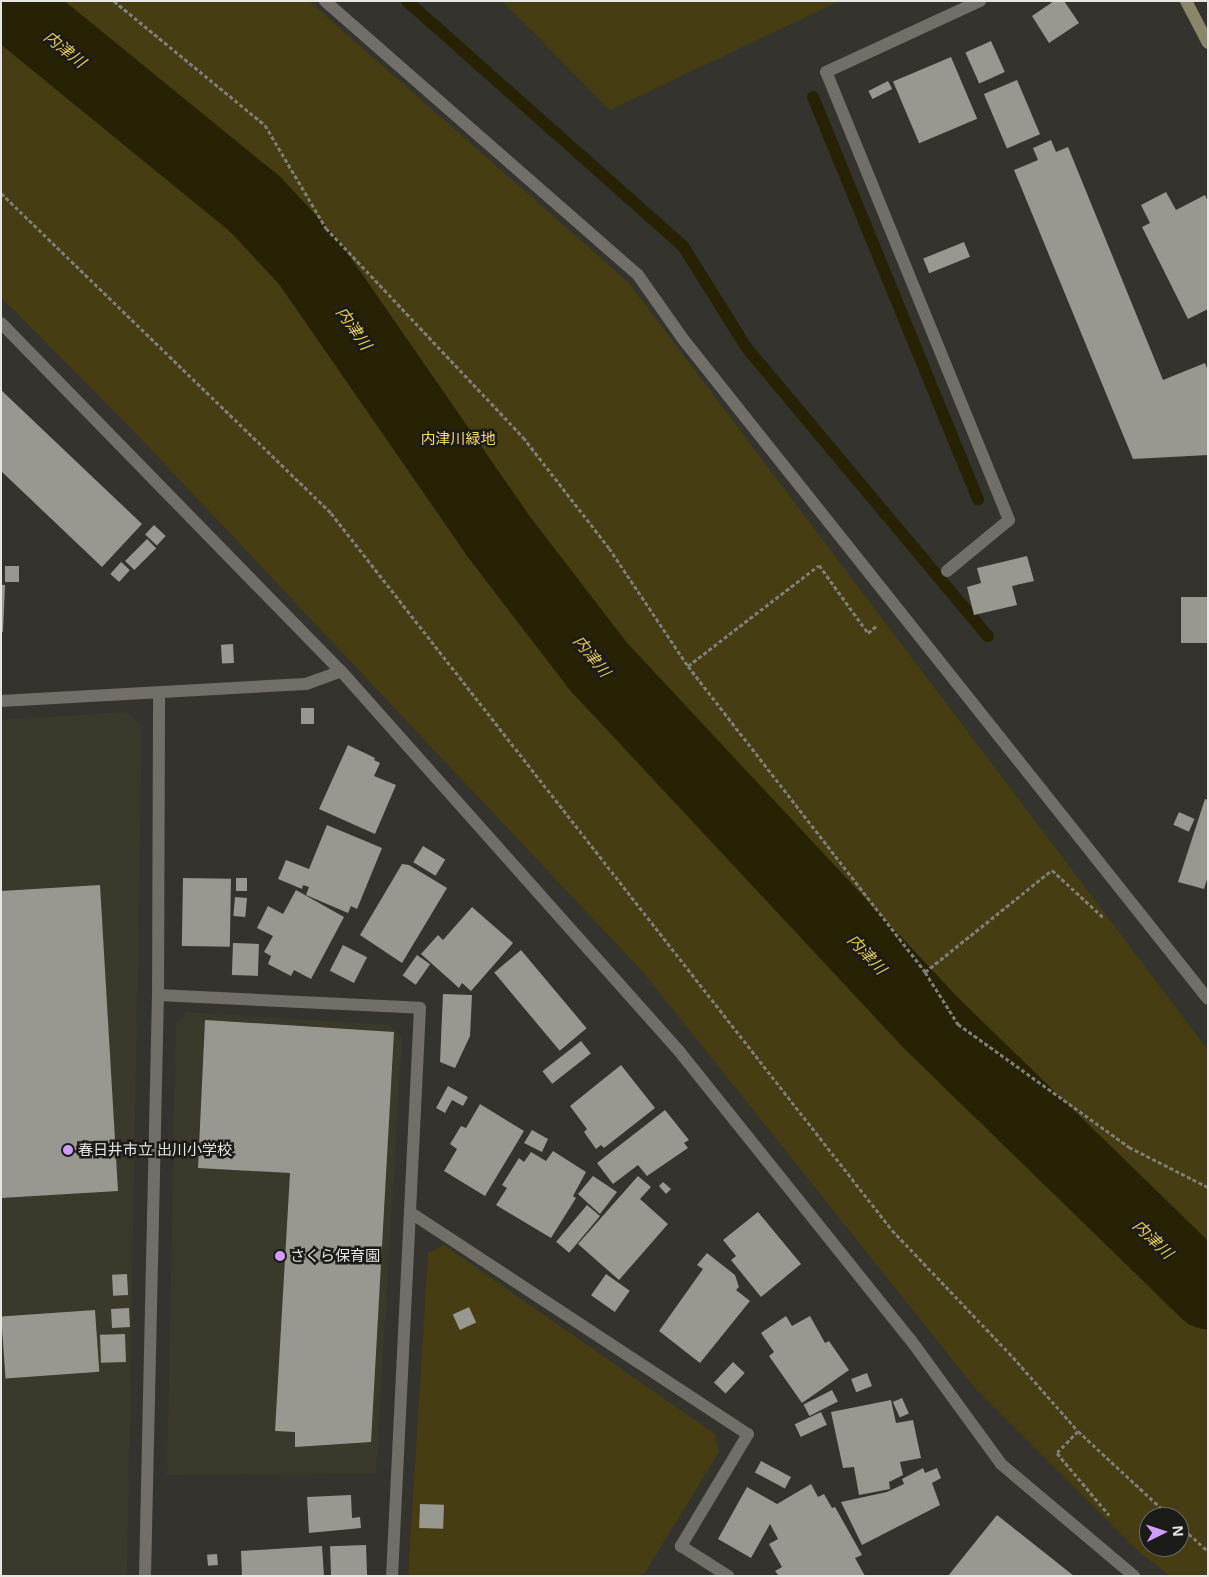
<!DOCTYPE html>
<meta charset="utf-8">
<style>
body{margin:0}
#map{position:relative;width:1209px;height:1577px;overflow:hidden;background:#34332d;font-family:"Open Sans","Noto Sans JP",sans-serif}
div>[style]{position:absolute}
.built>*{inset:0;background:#3b392c}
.green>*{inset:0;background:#463d13}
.stream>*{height:12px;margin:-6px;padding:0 6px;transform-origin:6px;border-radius:6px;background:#282204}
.river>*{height:74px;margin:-37px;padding:0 37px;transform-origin:37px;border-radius:37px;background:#282204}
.building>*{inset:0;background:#999890;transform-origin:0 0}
.path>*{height:3px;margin-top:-1.5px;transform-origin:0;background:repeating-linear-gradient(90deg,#7f7e78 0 4px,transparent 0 6.5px)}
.street>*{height:12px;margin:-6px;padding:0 6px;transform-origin:6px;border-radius:6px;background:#716f68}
.secondary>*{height:12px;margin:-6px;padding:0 6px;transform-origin:6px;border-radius:6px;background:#8b856a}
.dots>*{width:14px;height:14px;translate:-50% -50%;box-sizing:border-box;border:2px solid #1b1b18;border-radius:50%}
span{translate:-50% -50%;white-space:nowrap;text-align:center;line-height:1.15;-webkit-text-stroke:5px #1b1b18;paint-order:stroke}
.park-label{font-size:15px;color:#f6db5f}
.poi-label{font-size:15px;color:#e7e6e2}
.left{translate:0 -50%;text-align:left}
.water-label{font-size:16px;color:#e4ca4c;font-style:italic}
.frame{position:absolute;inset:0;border:2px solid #e7e6e2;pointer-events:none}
.north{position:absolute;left:1139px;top:1507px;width:50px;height:50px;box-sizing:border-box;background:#1b1b18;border:1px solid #6d6c69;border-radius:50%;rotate:86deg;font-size:14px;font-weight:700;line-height:20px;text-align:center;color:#e7e6e2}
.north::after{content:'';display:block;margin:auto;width:18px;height:22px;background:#d09dff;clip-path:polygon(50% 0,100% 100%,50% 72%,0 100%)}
</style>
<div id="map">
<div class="built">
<div style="clip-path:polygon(126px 712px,142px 725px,127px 1576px,1px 1576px,1px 720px)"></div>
<div style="clip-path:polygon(186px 1012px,389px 1025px,402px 1038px,376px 1473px,167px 1475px,176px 1025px)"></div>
</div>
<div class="green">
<div style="clip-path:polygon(evenodd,1px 1px,309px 1px,628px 282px,1208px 1050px,1208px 1576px,1170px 1576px,1139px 1552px,975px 1388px,643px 972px,146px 444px,1px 297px,1px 1px,1149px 1517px,1179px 1517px,1179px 1547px,1149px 1547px,1149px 1517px)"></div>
<div style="clip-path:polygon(502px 1px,840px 1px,610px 110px)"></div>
<div style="clip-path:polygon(444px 1245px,715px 1434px,719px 1452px,643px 1576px,408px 1576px,428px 1253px)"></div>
</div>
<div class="stream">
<div style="left:407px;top:1px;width:369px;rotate:41.6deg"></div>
<div style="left:683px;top:246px;width:119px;rotate:58deg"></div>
<div style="left:746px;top:347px;width:377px;rotate:50.1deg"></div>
<div style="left:813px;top:97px;width:435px;rotate:67.7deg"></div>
</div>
<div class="river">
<div style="left:6px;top:1px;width:320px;rotate:39.2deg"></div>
<div style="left:254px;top:203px;width:79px;rotate:47deg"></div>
<div style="left:308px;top:261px;width:331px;rotate:55.3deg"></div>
<div style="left:496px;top:533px;width:169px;rotate:52.5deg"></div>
<div style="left:599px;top:667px;width:488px;rotate:47deg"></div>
<div style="left:932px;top:1024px;width:385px;rotate:44.2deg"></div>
</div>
<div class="building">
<div style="clip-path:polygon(1054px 1px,1064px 1px,1079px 23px,1049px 43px,1032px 16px)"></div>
<div style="left:991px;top:41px;width:34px;height:28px;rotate:66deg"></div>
<div style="left:951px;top:57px;width:67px;height:63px;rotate:67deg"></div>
<div style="left:1017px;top:80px;width:59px;height:36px;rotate:67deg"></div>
<div style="left:888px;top:81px;width:9px;height:22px;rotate:63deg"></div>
<div style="clip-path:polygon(1051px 140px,1056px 152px,1068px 147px,1163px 380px,1205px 363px,1208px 371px,1208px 455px,1133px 459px,1014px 170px,1038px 160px,1033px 148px)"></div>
<div style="clip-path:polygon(1166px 192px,1176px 210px,1205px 195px,1208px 202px,1208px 309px,1188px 319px,1142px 227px,1150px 223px,1141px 205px)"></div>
<div style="left:964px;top:242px;width:16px;height:44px;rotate:68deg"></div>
<div style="clip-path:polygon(1px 390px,142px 524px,102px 567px,1px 471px)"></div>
<div style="left:154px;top:525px;width:16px;height:13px;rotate:43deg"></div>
<div style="left:147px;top:539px;width:13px;height:31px;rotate:45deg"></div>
<div style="clip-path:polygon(1027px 556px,1034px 581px,1012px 586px,1017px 605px,974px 615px,967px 587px,981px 583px,977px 568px)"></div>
<div style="left:121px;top:562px;width:12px;height:16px;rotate:42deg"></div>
<div style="left:5px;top:566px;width:14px;height:16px"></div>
<div style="clip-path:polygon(1px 585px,5px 585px,3px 632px,1px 632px)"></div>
<div style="left:1208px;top:597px;width:46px;height:27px;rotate:90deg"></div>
<div style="left:233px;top:644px;width:19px;height:12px;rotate:87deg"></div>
<div style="left:301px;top:708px;width:13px;height:16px"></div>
<div style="clip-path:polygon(348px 745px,375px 758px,374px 760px,380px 763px,374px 776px,396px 785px,375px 834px,319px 809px)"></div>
<div style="clip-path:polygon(1205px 799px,1208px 800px,1208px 876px,1204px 889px,1178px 882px)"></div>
<div style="left:1179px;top:812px;width:17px;height:14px;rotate:24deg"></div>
<div style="clip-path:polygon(327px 825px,382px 848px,357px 909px,351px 906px,348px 913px,306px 895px,309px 887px,303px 885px,302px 889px,278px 879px,286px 860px,309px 869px)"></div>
<div style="left:423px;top:846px;width:26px;height:19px;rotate:31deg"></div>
<div style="clip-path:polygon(402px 864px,409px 865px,447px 888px,402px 963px,360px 935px)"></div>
<div style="left:183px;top:878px;width:48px;height:68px;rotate:1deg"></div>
<div style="left:236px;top:878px;width:11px;height:13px"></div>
<div style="clip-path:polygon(100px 885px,118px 1191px,1px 1198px,1px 891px)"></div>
<div style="clip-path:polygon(296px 890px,344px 917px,311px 979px,294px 970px,291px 976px,268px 964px,271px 956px,264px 952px,273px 936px,257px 928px,268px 906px,283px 914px)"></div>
<div style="left:235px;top:897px;width:12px;height:19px;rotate:5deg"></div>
<div style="clip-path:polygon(472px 907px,513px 943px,471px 991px,462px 983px,459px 988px,421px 954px,438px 935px,443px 940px)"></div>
<div style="left:233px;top:943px;width:26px;height:32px;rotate:2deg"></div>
<div style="left:343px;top:945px;width:27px;height:29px;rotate:27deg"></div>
<div style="left:521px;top:950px;width:102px;height:35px;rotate:50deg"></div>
<div style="left:417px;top:955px;width:16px;height:25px;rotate:35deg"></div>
<div style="clip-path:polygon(443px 994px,472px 995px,470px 1036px,455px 1068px,440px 1062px)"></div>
<div style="clip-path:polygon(205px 1020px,394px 1032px,371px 1442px,295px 1447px,295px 1432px,275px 1431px,290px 1173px,198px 1168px)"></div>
<div style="left:581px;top:1041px;width:16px;height:49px;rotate:52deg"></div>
<div style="clip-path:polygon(621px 1065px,655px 1108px,604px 1148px,601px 1145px,596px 1149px,584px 1132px,587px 1129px,570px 1106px)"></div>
<div style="clip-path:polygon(448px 1086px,468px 1097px,463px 1106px,452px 1100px,445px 1113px,436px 1108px)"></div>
<div style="clip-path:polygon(480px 1104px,524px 1131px,485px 1196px,444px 1171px,457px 1149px,450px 1144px,461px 1126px,466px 1128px)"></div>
<div style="clip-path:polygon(665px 1110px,689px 1140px,684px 1143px,688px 1148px,647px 1176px,638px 1165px,613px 1184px,597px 1163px)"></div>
<div style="clip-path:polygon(532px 1130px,548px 1139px,542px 1152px,524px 1143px)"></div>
<div style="clip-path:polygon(553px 1151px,586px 1172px,573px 1196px,576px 1198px,551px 1238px,496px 1205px,507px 1188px,502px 1185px,519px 1158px,524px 1162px,531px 1152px,546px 1161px)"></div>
<div style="clip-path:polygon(593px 1176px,617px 1192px,600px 1214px,578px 1194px)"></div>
<div style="clip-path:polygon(638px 1176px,651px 1187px,640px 1199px,668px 1224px,619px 1280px,578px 1244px)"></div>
<div style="clip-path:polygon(663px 1182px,671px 1189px,666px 1194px,659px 1186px)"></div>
<div style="left:587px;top:1205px;width:17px;height:48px;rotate:40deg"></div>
<div style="clip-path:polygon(758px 1212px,801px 1264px,761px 1297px,731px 1260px,736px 1256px,723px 1240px)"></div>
<div style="clip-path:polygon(707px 1253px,735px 1275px,739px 1287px,736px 1290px,750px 1301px,700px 1363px,659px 1331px,703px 1269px,697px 1265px)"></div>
<div style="left:127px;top:1274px;width:21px;height:15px;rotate:87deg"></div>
<div style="left:606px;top:1274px;width:29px;height:26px;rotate:35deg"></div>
<div style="left:469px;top:1307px;width:17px;height:18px;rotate:65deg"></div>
<div style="left:129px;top:1308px;width:19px;height:18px;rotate:87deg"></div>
<div style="left:95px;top:1310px;width:62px;height:94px;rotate:86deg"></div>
<div style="clip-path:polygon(786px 1316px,792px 1326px,810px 1316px,825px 1343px,829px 1341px,849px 1370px,802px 1403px,769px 1356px,774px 1352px,761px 1333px)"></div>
<div style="left:125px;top:1334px;width:28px;height:25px;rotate:88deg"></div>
<div style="left:733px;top:1362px;width:16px;height:28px;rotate:43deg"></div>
<div style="left:867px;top:1373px;width:14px;height:17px;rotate:69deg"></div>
<div style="left:832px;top:1390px;width:13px;height:32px;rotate:63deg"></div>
<div style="left:902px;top:1398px;width:17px;height:10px;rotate:66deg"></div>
<div style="clip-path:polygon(891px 1400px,896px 1423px,913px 1420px,921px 1458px,900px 1462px,903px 1475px,889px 1482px,890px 1489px,859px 1495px,854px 1467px,843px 1468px,831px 1412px)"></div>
<div style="left:821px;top:1412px;width:14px;height:29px;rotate:65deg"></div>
<div style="left:761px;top:1461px;width:34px;height:13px;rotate:28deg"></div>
<div style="clip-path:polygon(923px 1468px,925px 1473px,937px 1468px,941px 1478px,932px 1483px,940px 1505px,862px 1545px,841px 1502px,887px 1492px,904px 1484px,902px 1479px)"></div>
<div style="clip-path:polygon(811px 1484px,818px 1497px,824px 1494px,832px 1508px,835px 1507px,862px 1555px,855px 1558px,865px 1576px,779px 1576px,775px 1571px,782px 1567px,769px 1544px,778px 1539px,770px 1524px,751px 1558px,718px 1539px,747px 1487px,777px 1504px)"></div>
<div style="clip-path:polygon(351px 1495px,352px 1518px,360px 1517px,361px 1528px,309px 1533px,307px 1497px)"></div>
<div style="left:420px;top:1504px;width:24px;height:24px;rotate:2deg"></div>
<div style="clip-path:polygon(997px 1515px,1074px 1576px,948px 1576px)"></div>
<div style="left:366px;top:1545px;width:31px;height:36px;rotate:88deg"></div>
<div style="clip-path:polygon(322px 1546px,324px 1576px,242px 1576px,241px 1551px)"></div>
<div style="left:217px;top:1554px;width:11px;height:10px;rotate:85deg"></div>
</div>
<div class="path">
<div style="left:114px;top:1px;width:195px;rotate:39.4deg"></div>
<div style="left:265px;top:125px;width:120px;rotate:59.4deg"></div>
<div style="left:326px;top:228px;width:287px;rotate:46.7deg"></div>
<div style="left:523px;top:437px;width:140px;rotate:52.2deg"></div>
<div style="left:609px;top:548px;width:142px;rotate:56.2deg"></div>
<div style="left:688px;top:666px;width:387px;rotate:52.2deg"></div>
<div style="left:925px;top:972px;width:62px;rotate:57.6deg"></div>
<div style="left:958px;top:1024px;width:211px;rotate:35.7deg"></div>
<div style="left:1129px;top:1147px;width:89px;rotate:26.9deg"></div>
<div style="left:1px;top:193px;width:460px;rotate:44.1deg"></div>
<div style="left:331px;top:513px;width:910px;rotate:51.96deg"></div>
<div style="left:892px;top:1230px;width:175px;rotate:46.4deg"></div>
<div style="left:1013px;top:1357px;width:98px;rotate:48.7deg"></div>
<div style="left:1078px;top:1431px;width:30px;rotate:134deg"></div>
<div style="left:1057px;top:1453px;width:81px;rotate:50deg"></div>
<div style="left:688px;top:666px;width:165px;rotate:-37.6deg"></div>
<div style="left:819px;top:565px;width:84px;rotate:54.2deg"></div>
<div style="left:868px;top:633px;width:11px;rotate:-41deg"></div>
<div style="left:925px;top:972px;width:163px;rotate:-38.8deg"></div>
<div style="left:1052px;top:870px;width:69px;rotate:42.7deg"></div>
<div style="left:1078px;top:1431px;width:127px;rotate:42.8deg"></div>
<div style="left:1179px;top:1525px;width:39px;rotate:42deg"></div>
</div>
<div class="street">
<div style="left:325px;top:1px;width:416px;rotate:41.2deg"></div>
<div style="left:638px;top:275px;width:78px;rotate:54.9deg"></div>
<div style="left:683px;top:339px;width:843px;rotate:51.5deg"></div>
<div style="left:1px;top:323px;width:487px;rotate:45.7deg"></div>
<div style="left:341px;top:671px;width:509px;rotate:48.35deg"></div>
<div style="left:679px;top:1051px;width:369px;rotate:51.3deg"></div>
<div style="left:910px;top:1339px;width:155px;rotate:53.9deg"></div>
<div style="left:1001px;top:1464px;width:174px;rotate:40.1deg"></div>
<div style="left:947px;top:571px;width:80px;rotate:-39.4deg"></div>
<div style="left:1009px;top:520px;width:484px;rotate:-112.2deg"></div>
<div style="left:826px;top:72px;width:170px;rotate:-24.8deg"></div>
<div style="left:1px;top:701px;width:305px;rotate:-3.2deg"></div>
<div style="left:306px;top:684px;width:37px;rotate:-20deg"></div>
<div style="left:158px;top:995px;width:262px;rotate:2.8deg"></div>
<div style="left:420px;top:1008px;width:569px;rotate:92.82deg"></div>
<div style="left:411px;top:1213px;width:403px;rotate:33.3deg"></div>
<div style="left:748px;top:1434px;width:131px;rotate:120.9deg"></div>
<div style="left:681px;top:1546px;width:56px;rotate:32.6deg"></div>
<div style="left:145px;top:1576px;width:581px;rotate:-88.72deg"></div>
<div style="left:158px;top:995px;width:302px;rotate:-89.8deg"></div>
</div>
<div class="secondary">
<div style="left:1186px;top:1px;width:47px;rotate:62.4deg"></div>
</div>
<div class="dots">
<div style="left:68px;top:1150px;background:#d09dff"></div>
<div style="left:280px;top:1256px;background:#d09dff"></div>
</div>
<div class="park-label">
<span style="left:458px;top:439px">内津川緑地</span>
</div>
<div class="poi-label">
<span class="left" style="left:78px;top:1150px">春日井市立 出川小学校</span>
<span class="left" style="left:290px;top:1256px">さくら保育園</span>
</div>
<div class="water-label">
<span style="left:65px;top:49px;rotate:39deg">内津川</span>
<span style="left:354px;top:328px;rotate:55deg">内津川</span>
<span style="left:592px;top:656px;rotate:51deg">内津川</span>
<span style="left:867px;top:954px;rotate:47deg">内津川</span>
<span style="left:1153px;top:1239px;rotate:44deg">内津川</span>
</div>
<div class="frame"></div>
<div class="north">N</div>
</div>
